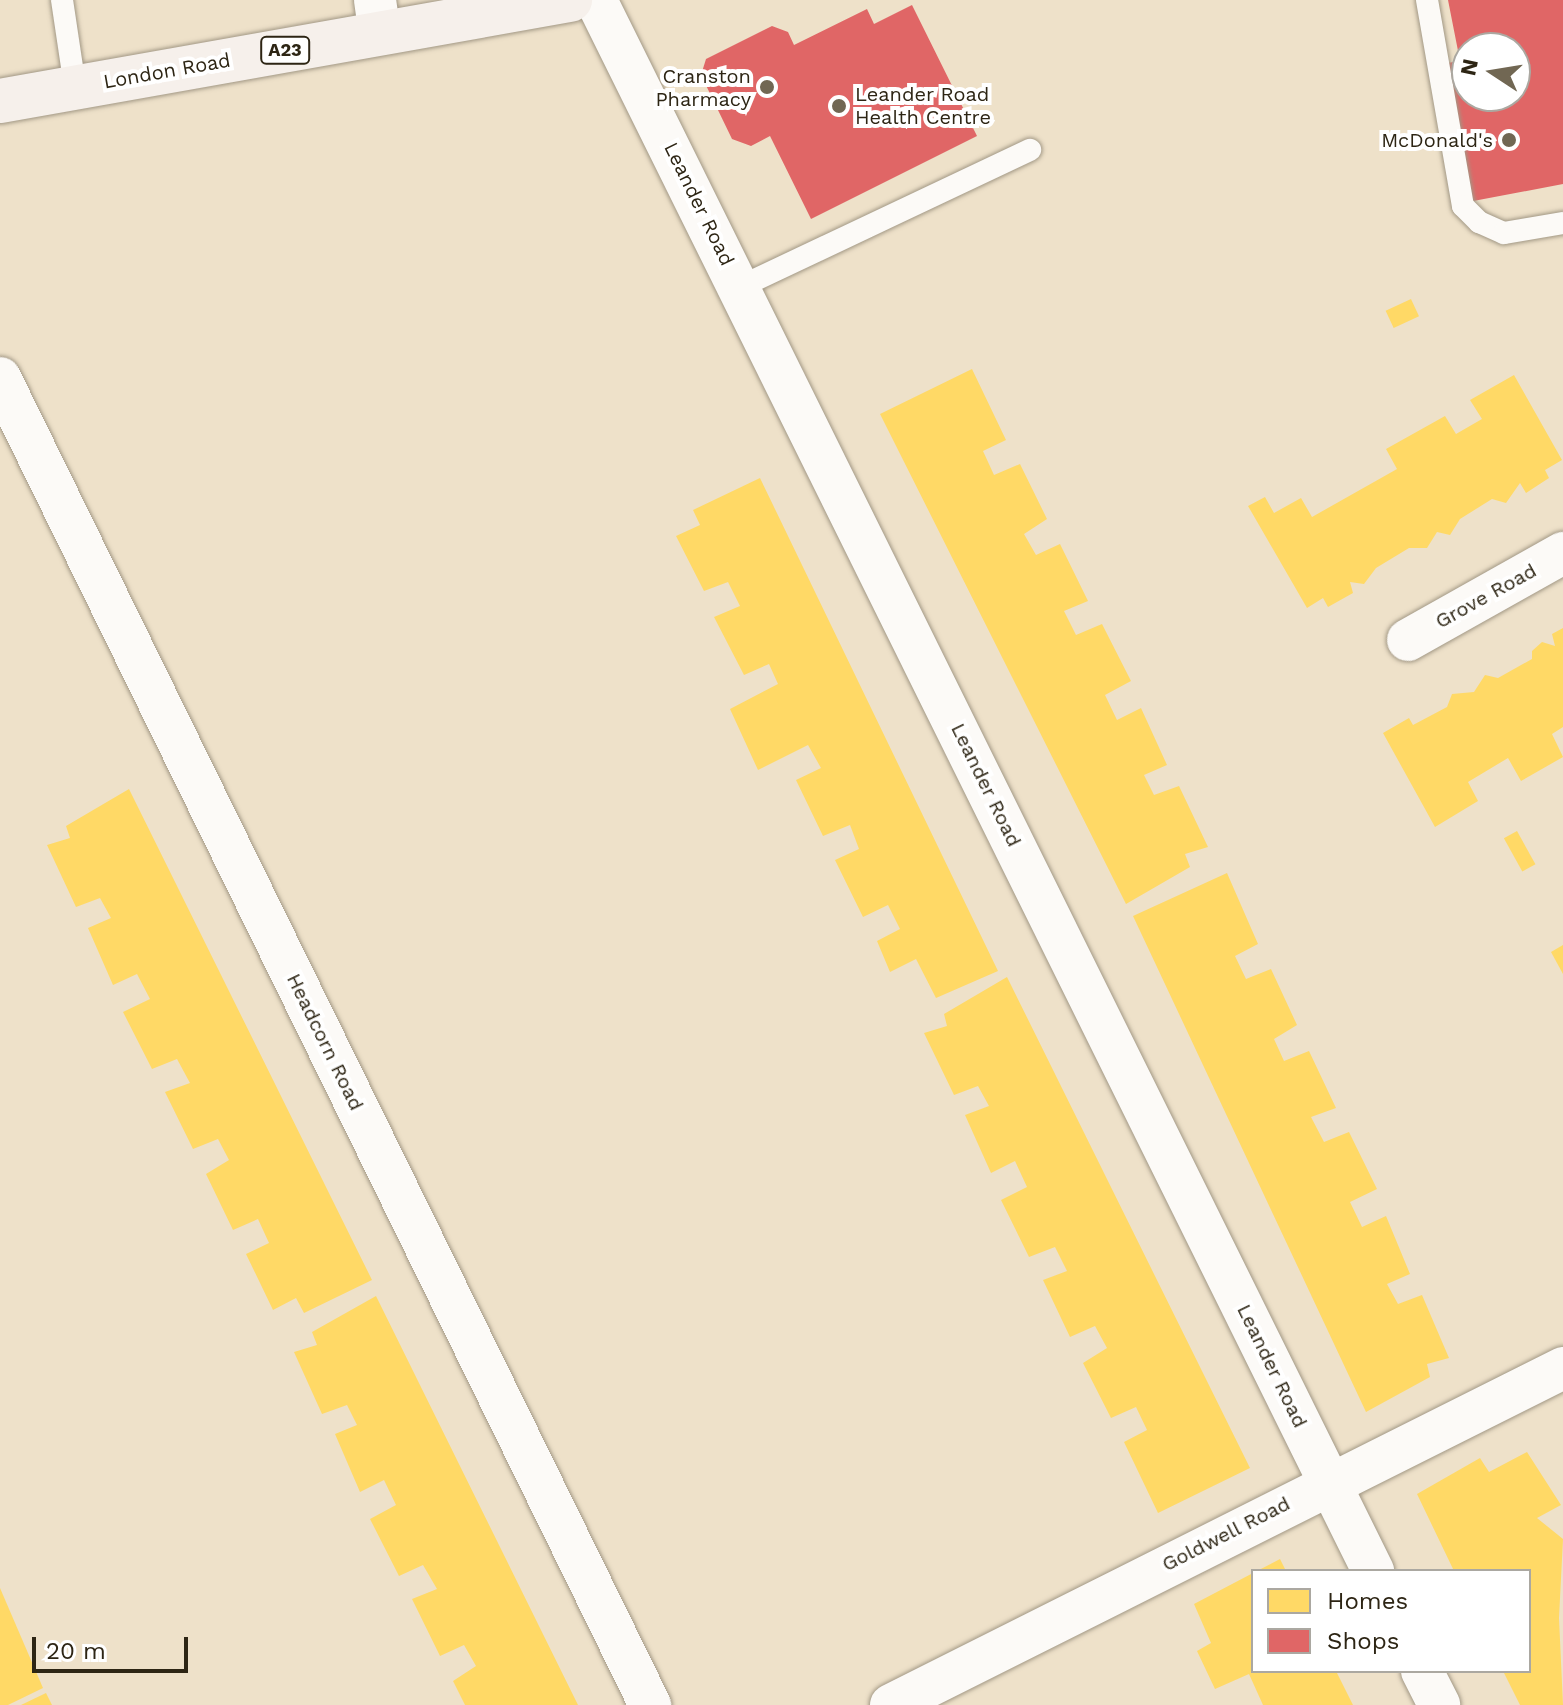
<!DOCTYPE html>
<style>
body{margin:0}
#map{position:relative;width:1563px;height:1705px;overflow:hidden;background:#eee1c9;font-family:"Work Sans",sans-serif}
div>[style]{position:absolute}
.homes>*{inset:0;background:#ffd966;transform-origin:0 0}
.shops>*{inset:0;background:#e06666}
.roads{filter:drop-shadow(0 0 2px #a29885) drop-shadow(0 0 2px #a29885)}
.service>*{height:22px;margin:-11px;padding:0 11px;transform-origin:11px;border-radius:11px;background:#fcfaf7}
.minor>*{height:42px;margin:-21px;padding:0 21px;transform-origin:21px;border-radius:21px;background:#fcfaf7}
.trunk>*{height:44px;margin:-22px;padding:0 22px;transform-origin:22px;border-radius:22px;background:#f6f0eb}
.dots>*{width:22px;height:22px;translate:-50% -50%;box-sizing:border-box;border:4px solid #fff;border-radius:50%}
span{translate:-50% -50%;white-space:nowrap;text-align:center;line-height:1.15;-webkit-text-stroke:8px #fff;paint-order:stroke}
.shield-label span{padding:2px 6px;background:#fff;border:2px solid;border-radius:6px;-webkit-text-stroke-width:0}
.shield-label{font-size:18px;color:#2d2514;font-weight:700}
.street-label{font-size:20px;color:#2d2514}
.poi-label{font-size:20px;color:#2d2514}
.right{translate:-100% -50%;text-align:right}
.left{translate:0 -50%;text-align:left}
.legend{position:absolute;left:1251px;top:1569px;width:280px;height:104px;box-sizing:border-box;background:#fff;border:2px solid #aba8a1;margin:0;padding:10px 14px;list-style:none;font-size:24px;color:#2d2514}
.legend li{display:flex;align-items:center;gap:16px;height:40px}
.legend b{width:40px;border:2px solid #aba8a1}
.north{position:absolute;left:1451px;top:32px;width:80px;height:80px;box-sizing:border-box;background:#fff;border:2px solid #aba8a1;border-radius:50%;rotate:282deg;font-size:22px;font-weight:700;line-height:32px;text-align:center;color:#2d2514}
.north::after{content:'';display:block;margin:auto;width:28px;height:36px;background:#716753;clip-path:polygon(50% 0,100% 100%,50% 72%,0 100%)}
.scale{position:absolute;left:32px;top:1637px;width:156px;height:36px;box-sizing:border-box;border:4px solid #2d2514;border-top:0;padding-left:10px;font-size:24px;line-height:28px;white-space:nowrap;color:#2d2514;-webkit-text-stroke:6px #fff;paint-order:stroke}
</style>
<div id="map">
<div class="homes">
<div style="left:1411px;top:299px;width:19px;height:28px;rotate:65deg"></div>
<div style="clip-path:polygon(972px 369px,1006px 440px,983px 451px,994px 475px,1020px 464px,1047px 519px,1024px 534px,1036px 555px,1060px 544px,1088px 601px,1064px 611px,1076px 635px,1102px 624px,1131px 681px,1105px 695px,1117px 720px,1141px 708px,1167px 765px,1144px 775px,1154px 795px,1179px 786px,1208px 847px,1185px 854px,1190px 867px,1126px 904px,880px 414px)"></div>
<div style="clip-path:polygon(1514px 375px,1562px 460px,1545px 470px,1549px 478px,1526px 493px,1520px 483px,1506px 503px,1492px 499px,1460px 519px,1450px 535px,1437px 532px,1427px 548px,1409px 548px,1376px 568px,1364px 584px,1350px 582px,1353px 593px,1328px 607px,1323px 598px,1307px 608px,1248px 506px,1265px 497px,1274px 513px,1301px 498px,1312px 517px,1397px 469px,1386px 449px,1445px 416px,1456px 434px,1482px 419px,1470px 400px)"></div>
<div style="clip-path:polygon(760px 478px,998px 971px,936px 998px,916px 959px,890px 972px,877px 941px,900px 929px,888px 905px,863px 917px,835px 860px,859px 849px,850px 825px,823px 836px,796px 780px,821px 768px,808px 745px,758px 770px,730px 709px,778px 684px,769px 664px,744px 675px,714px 617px,740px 606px,728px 582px,704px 591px,676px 536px,700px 525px,693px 510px)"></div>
<div style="clip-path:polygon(1563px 628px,1563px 727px,1552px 734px,1563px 757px,1521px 781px,1508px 758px,1468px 782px,1478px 801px,1435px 827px,1383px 733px,1409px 718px,1413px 725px,1447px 707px,1452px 694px,1474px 692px,1485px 675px,1498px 678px,1532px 659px,1532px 651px,1542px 642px,1555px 646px,1552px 634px)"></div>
<div style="clip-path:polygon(129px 789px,372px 1280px,304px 1313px,296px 1298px,273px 1310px,246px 1254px,269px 1243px,258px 1219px,233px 1230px,206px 1174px,229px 1160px,218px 1139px,193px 1149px,165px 1092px,190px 1083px,177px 1059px,152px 1069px,123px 1012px,150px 999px,137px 974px,113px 985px,88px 928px,111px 918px,100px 898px,76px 907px,47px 845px,70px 838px,66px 826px)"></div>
<div style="left:1517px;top:831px;width:38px;height:15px;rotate:61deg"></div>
<div style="clip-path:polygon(1227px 873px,1258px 944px,1235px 956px,1246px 979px,1271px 969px,1297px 1025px,1274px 1039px,1284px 1061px,1309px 1051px,1336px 1108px,1311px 1117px,1324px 1142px,1349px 1132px,1377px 1189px,1350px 1202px,1362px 1227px,1386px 1216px,1410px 1274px,1387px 1284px,1398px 1304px,1422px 1295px,1449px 1358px,1427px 1364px,1430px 1377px,1366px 1412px,1133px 916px)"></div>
<div style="clip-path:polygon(1563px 945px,1563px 974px,1551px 952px)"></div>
<div style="clip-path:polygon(1007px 977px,1250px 1468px,1158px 1513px,1124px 1442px,1147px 1430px,1136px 1407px,1111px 1418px,1083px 1363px,1107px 1348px,1095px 1326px,1070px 1337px,1043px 1280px,1067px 1271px,1055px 1247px,1029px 1257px,1001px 1200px,1027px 1187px,1015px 1161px,991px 1173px,965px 1115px,989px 1106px,978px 1086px,954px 1095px,924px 1033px,947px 1026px,944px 1014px)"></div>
<div style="clip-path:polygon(376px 1296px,578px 1705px,465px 1705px,453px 1681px,476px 1666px,464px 1645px,440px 1656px,412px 1599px,437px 1589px,423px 1565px,399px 1576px,370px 1519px,396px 1505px,384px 1480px,360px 1492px,335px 1434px,357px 1425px,347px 1405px,322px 1414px,294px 1352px,317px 1345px,312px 1332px)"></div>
<div style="clip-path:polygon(1527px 1452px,1561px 1505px,1537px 1518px,1563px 1539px,1559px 1618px,1563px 1705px,1520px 1705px,1503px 1671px,1529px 1671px,1529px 1571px,1454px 1571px,1417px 1494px,1480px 1458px,1489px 1472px)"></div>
<div style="clip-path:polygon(1280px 1559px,1286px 1571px,1257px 1571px)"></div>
<div style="clip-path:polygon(1253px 1573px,1253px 1671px,1336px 1671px,1353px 1705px,1263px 1705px,1249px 1674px,1215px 1689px,1197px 1651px,1211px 1643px,1194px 1604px)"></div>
<div style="clip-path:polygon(0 1588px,43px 1688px,8px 1705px,0 1705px)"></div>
<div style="clip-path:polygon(46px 1693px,52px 1705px,21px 1705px)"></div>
</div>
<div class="shops">
<div style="clip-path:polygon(evenodd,1448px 0,1563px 0,1563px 184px,1468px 202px,1441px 64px,1460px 61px,1448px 0,1467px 48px,1515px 48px,1515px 96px,1467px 96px,1467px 48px)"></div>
<div style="clip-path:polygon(912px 5px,977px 136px,811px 219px,770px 136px,751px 146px,732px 139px,701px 75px,706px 59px,772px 26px,788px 32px,794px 45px,867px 9px,874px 24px)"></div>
</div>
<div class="roads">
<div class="service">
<div style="left:62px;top:0;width:88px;rotate:81.5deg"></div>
<div style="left:1427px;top:0;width:209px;rotate:80.1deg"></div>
<div style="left:1463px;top:206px;width:23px;rotate:45deg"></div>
<div style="left:1479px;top:222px;width:27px;rotate:24deg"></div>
<div style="left:1504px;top:233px;width:60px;rotate:-9.6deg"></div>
<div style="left:740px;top:287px;width:321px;rotate:-25.3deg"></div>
</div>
<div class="minor">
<div style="left:375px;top:0;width:34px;rotate:82deg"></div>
<div style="left:596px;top:0;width:1753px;rotate:63.68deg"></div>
<div style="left:0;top:378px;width:1478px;rotate:63.9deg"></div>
<div style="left:1408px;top:640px;width:178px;rotate:-29.3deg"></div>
<div style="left:1422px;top:1671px;width:38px;rotate:63deg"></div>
<div style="left:891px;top:1705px;width:752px;rotate:-26.63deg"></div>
</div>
<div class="trunk">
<div style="left:0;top:101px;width:579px;rotate:-10.05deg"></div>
</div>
</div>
<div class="dots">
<div style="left:767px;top:87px;background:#716753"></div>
<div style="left:839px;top:106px;background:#716753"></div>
<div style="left:1509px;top:140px;background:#716753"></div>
</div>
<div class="shield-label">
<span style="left:285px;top:50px">A23</span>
</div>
<div class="street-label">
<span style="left:167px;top:71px;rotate:-10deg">London Road</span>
<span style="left:699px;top:204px;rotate:64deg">Leander Road</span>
<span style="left:1486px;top:596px;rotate:-29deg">Grove Road</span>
<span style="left:986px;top:785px;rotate:64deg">Leander Road</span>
<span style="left:325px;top:1042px;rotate:64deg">Headcorn Road</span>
<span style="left:1272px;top:1366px;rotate:64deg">Leander Road</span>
<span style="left:1226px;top:1534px;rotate:-27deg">Goldwell Road</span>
</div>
<div class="poi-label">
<span class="right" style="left:751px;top:88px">Cranston<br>Pharmacy</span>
<span class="left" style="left:855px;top:106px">Leander Road<br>Health Centre</span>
<span class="right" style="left:1493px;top:140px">McDonald's</span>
</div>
<ul class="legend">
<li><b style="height:22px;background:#ffd966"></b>Homes</li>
<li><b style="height:22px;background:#e06666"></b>Shops</li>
</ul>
<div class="north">N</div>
<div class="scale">20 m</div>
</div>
